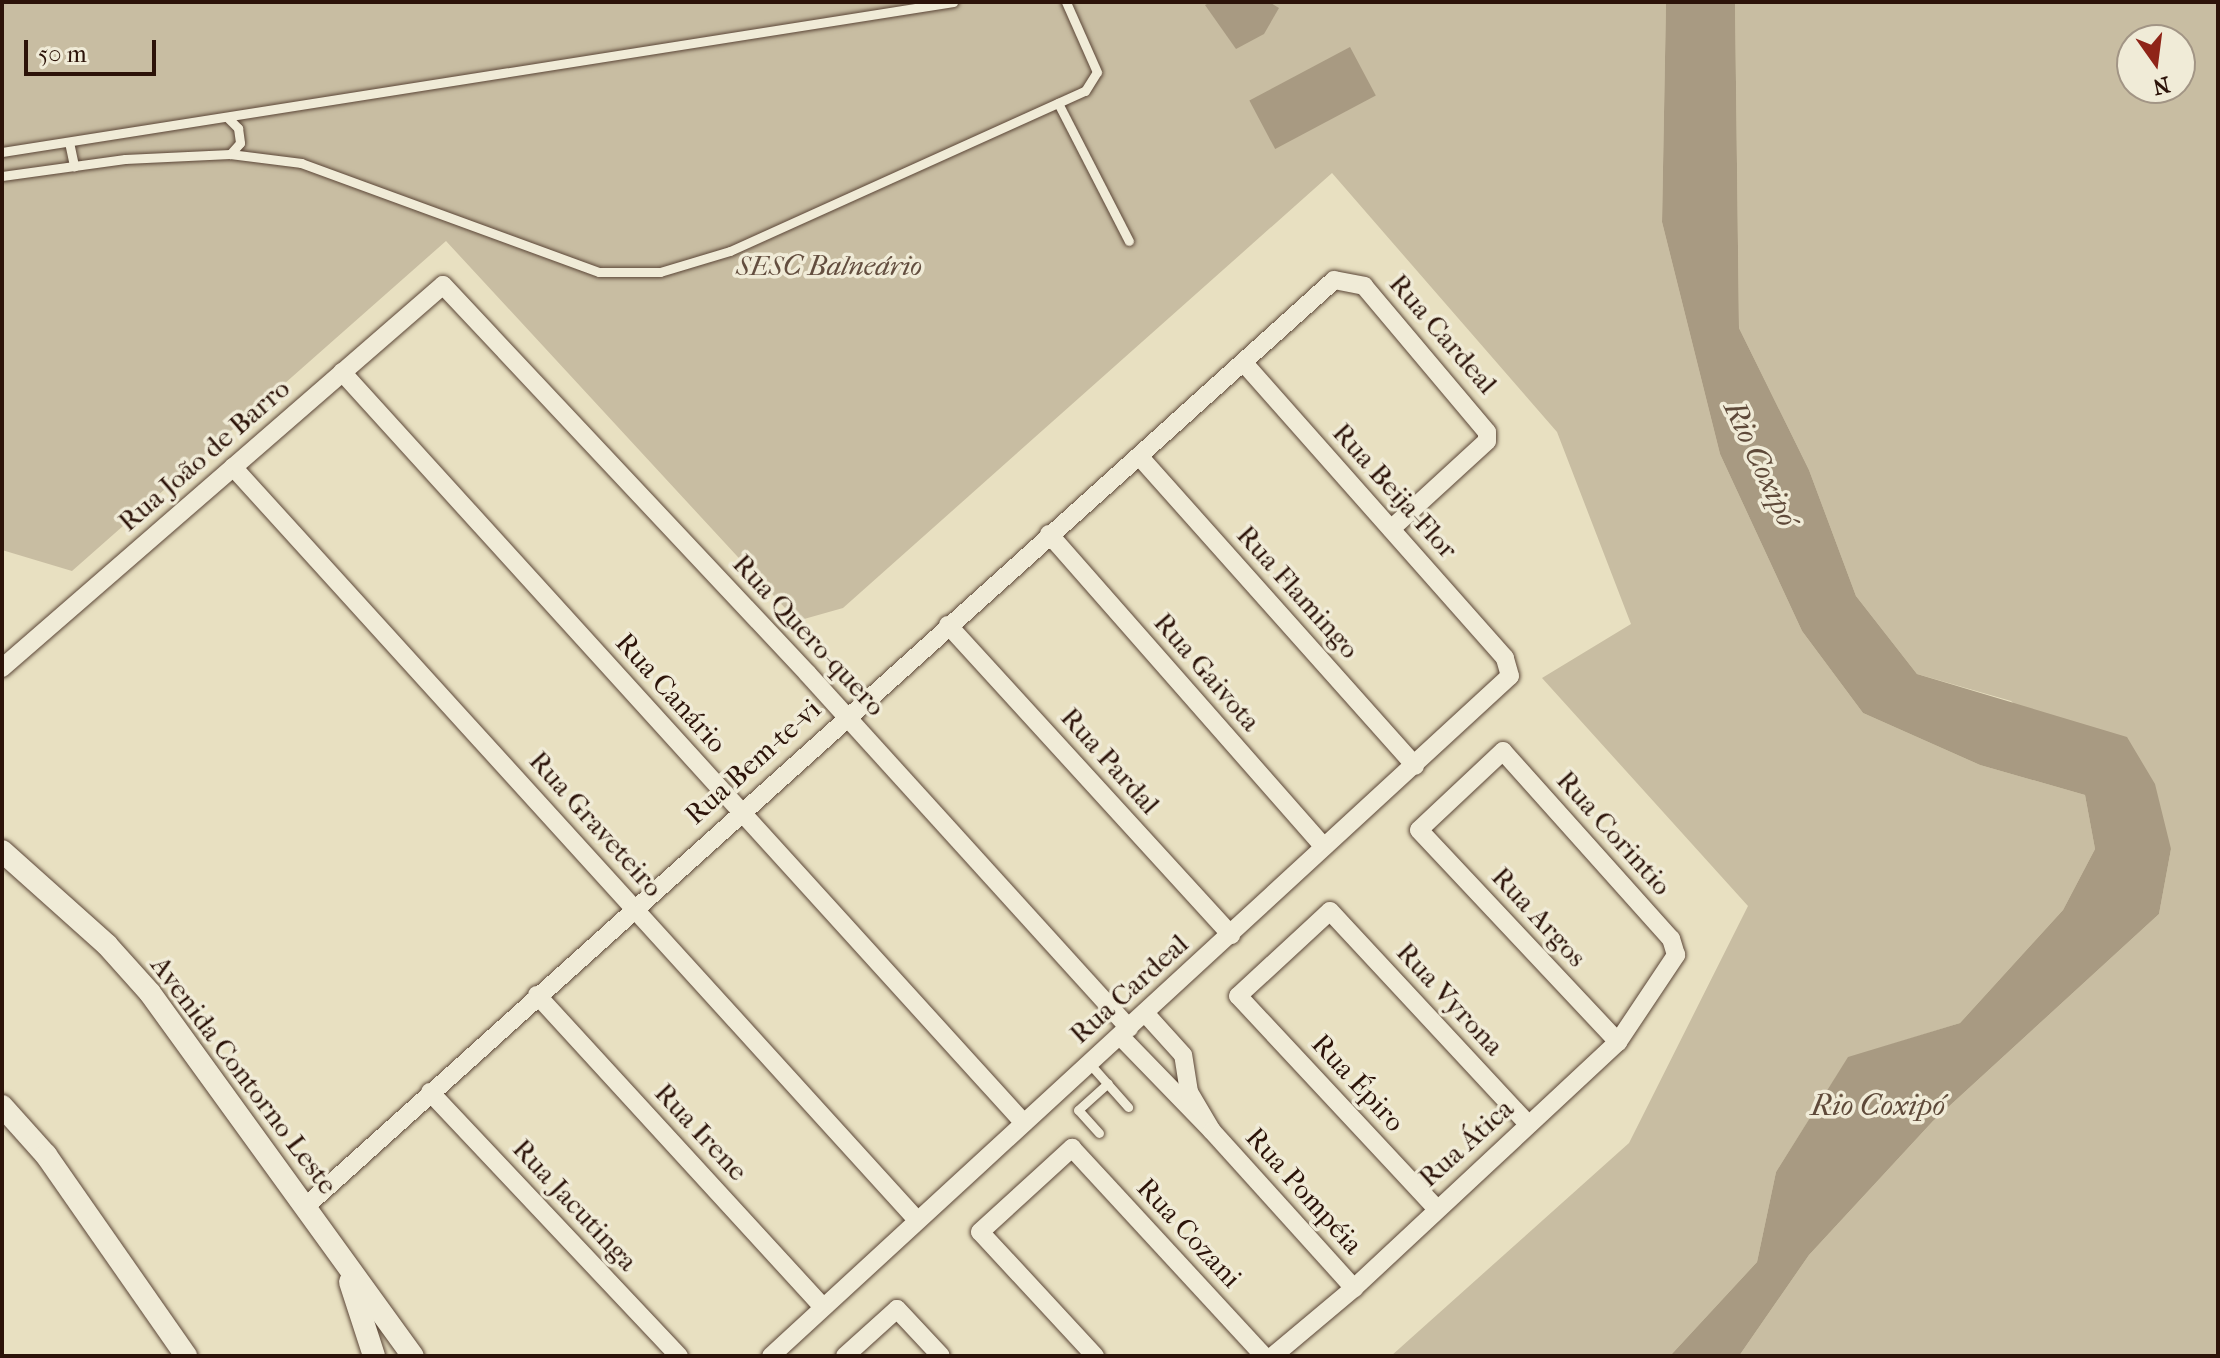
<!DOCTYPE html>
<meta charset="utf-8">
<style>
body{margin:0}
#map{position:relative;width:2220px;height:1358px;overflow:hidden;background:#e8e0c1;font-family:"IM FELL French Canon",serif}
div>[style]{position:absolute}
.green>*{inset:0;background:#c8bda2}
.water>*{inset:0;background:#a89a82;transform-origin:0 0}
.roads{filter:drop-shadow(0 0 2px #5b4637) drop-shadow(0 0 2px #5b4637)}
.service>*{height:9px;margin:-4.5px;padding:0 4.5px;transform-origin:4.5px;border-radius:4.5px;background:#f0ebd7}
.minor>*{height:18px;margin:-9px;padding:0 9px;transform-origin:9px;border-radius:9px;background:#f0ebd7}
.tertiary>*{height:22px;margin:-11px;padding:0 11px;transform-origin:11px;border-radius:11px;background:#f0ebd7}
span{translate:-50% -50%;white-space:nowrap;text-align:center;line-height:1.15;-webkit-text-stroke:7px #f0ebd7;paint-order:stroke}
.park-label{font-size:28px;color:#634e3f;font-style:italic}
.street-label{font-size:28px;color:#2c1309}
.water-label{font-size:30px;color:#5e4939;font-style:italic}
.frame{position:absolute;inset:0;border:4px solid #2c1309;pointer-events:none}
.north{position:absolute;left:2116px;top:24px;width:80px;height:80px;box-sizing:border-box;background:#f0ebd7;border:2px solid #a29585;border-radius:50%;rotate:166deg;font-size:22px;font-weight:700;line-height:32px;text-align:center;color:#2c1309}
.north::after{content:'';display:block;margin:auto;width:28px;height:36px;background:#8f2418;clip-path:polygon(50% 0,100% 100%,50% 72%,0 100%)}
.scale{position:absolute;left:24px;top:40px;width:132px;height:36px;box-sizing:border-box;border:4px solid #2c1309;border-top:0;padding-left:10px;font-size:24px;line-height:28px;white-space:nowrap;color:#2c1309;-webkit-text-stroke:6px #f0ebd7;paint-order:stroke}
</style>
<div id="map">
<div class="green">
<div style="clip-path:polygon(2px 2px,1666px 2px,1662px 222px,1720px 454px,1802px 631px,1863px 713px,1980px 765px,2085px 795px,2095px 849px,2063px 910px,1960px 1023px,1848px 1058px,1776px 1172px,1757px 1262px,1670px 1356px,1391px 1356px,1629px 1143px,1748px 906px,1542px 678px,1631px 624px,1557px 432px,1332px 173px,843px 608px,797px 621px,446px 241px,72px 571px,2px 550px)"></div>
<div style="clip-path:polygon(evenodd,1735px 2px,2218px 2px,2218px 1356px,1739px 1356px,1809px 1255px,1933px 1121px,2159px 914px,2171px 849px,2011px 701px,1917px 674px,1856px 596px,1809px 470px,1739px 328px,1735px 2px,2132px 40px,2180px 40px,2180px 88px,2132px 88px,2132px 40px)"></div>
</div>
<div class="water">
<div style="clip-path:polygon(1211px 2px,1269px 2px,1279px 8px,1264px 34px,1236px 49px,1205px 5px)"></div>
<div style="clip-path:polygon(1666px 2px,1735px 2px,1739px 328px,1809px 470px,1856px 596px,1917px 674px,2127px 737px,2155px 784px,2171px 849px,2159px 914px,1933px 1121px,1809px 1255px,1739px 1356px,1670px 1356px,1757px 1262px,1776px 1172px,1848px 1057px,1960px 1023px,2063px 910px,2095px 849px,2085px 795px,1980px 765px,1863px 713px,1802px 631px,1720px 454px,1662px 222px)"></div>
<div style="left:1350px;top:47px;width:55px;height:114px;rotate:62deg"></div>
</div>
<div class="roads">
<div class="service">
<div style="left:1058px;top:103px;width:155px;rotate:62.8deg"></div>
<div style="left:227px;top:117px;width:16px;rotate:45deg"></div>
<div style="left:238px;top:128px;width:15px;rotate:82deg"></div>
<div style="left:240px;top:143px;width:15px;rotate:132deg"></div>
<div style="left:69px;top:142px;width:25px;rotate:78deg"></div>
<div style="left:2px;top:152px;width:963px;rotate:-8.96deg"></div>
<div style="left:2px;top:176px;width:124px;rotate:-7.9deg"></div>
<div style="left:125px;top:159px;width:105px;rotate:-2.7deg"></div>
<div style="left:230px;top:154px;width:72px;rotate:7.2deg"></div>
<div style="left:301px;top:163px;width:317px;rotate:20.1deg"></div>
<div style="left:599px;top:272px;width:61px"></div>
<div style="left:660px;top:272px;width:73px;rotate:-16.7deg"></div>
<div style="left:730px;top:251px;width:389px;rotate:-24.3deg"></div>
<div style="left:1085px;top:91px;width:22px;rotate:-58deg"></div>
<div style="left:1097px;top:72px;width:77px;rotate:-113.9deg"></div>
<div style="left:1089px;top:1063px;width:59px;rotate:48.4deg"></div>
<div style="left:1099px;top:1133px;width:31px;rotate:-132deg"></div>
<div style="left:1078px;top:1110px;width:40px;rotate:-42deg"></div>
</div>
<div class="minor">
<div style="left:342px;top:372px;width:1013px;rotate:47.76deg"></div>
<div style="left:1139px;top:456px;width:415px;rotate:48.3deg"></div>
<div style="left:233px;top:467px;width:1017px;rotate:47.75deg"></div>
<div style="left:1049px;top:534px;width:415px;rotate:48.7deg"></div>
<div style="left:948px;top:625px;width:420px;rotate:47.6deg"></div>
<div style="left:2px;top:668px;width:584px;rotate:-40.97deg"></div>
<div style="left:443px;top:285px;width:533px;rotate:46.82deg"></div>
<div style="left:808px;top:674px;width:478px;rotate:47.8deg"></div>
<div style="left:537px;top:995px;width:423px;rotate:47.5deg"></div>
<div style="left:1120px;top:1036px;width:132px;rotate:45.9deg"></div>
<div style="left:1212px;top:1131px;width:45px;rotate:-120.5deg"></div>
<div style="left:1189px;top:1092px;width:37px;rotate:-99deg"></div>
<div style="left:1183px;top:1055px;width:57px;rotate:-132.1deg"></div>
<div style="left:430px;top:1092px;width:363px;rotate:46.7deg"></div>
<div style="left:1212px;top:1131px;width:212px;rotate:47.9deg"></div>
<div style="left:305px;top:1207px;width:1385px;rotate:-42.01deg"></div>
<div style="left:1334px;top:280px;width:31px;rotate:11deg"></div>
<div style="left:1364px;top:286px;width:191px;rotate:49.9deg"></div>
<div style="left:1487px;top:432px;width:9px;rotate:90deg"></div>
<div style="left:1487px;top:441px;width:130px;rotate:137.5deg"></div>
<div style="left:1436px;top:1208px;width:290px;rotate:-133deg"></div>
<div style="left:1238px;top:996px;width:125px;rotate:-42.7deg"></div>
<div style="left:1330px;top:911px;width:291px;rotate:47.1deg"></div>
<div style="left:771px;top:1356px;width:1004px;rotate:-42.62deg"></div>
<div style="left:1510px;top:676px;width:19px;rotate:-106deg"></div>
<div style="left:1505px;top:658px;width:395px;rotate:-131.5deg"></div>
<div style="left:845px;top:1356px;width:70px;rotate:-42.1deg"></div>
<div style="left:897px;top:1309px;width:64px;rotate:46.9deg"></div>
<div style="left:1095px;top:1356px;width:169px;rotate:-132.8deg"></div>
<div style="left:980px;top:1232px;width:125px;rotate:-42.4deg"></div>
<div style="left:1072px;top:1148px;width:283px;rotate:47.3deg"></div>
<div style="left:1273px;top:1356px;width:106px;rotate:-40deg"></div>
<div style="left:1354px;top:1288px;width:361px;rotate:-43deg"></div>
<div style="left:1618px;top:1042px;width:105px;rotate:-56.3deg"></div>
<div style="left:1676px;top:955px;width:17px;rotate:-107deg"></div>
<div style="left:1671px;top:939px;width:252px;rotate:-131.8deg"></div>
<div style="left:1503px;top:751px;width:115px;rotate:136.8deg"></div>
<div style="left:1419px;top:830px;width:291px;rotate:46.8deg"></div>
</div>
<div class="tertiary">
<div style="left:2px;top:851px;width:141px;rotate:41.8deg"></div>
<div style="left:107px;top:945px;width:64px;rotate:48.1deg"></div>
<div style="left:150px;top:993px;width:448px;rotate:54.1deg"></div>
<div style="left:2px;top:1106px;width:66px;rotate:48.1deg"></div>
<div style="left:46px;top:1155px;width:245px;rotate:55.1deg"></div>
<div style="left:350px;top:1282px;width:78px;rotate:72deg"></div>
</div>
</div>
<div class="park-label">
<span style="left:829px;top:266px">SESC Balneário</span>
</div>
<div class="street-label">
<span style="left:1443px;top:334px;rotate:49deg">Rua Cardeal</span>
<span style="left:204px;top:455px;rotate:-41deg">Rua João de Barro</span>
<span style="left:1395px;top:491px;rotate:48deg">Rua Beija-Flor</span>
<span style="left:1298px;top:592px;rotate:48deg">Rua Flamingo</span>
<span style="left:809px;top:635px;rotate:47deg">Rua Quero-quero</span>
<span style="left:1207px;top:672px;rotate:49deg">Rua Gaivota</span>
<span style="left:671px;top:693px;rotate:48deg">Rua Canário</span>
<span style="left:1110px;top:761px;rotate:48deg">Rua Pardal</span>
<span style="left:753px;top:762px;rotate:-42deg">Rua Bem-te-vi</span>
<span style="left:596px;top:824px;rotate:48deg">Rua Graveteiro</span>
<span style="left:1614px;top:833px;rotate:48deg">Rua Corintio</span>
<span style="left:1539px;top:917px;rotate:47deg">Rua Argos</span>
<span style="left:1129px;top:989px;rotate:-42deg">Rua Cardeal</span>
<span style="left:1450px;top:999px;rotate:47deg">Rua Vyrona</span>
<span style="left:244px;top:1075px;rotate:53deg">Avenida Contorno Leste</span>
<span style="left:1358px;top:1083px;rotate:47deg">Rua Épiro</span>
<span style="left:701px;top:1132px;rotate:47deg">Rua Irene</span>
<span style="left:1466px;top:1143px;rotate:-42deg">Rua Ática</span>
<span style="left:1304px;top:1191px;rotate:48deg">Rua Pompéia</span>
<span style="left:575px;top:1205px;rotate:47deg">Rua Jacutinga</span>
<span style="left:1189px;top:1233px;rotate:47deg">Rua Cozani</span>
</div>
<div class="water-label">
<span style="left:1760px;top:464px;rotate:65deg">Rio Coxipó</span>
<span style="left:1878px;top:1106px">Rio Coxipó</span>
</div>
<div class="frame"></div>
<div class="north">N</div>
<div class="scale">50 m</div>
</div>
